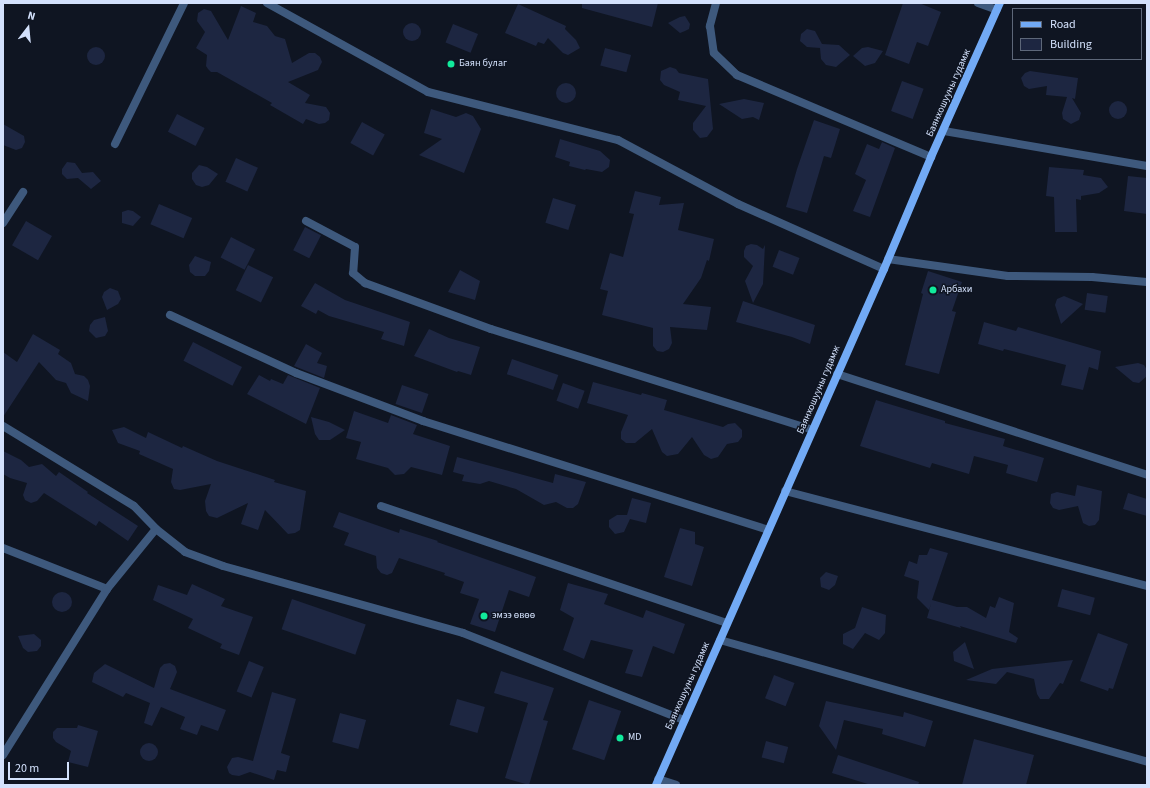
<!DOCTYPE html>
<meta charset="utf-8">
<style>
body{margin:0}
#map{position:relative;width:1150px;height:788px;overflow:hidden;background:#0f1522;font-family:"Source Sans 3",sans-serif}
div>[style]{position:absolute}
.building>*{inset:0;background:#1d2641;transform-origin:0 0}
.round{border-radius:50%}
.minor>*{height:8px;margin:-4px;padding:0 4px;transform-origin:4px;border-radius:4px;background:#3e597d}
.secondary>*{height:8px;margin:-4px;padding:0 4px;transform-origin:4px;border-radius:4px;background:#72aaf5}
.dots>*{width:11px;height:11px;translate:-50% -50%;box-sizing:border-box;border:2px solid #0f1522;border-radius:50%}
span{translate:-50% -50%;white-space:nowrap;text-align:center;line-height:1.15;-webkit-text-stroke:3px #0f1522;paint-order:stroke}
.poi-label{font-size:10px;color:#d3e1fc}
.left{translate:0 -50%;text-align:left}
.street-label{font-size:10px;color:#d3e1fc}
.frame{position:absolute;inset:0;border:4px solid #d3e1fc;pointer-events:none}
.legend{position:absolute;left:1012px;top:8px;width:130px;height:52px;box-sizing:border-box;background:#0f1522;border:1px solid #5d6779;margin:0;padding:5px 7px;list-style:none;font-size:12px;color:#d3e1fc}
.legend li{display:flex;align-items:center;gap:8px;height:20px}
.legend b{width:20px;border:1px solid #5d6779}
.north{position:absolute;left:8px;top:8px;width:40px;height:40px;-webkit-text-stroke:3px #0f1522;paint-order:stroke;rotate:16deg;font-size:11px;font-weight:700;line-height:16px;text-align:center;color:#d3e1fc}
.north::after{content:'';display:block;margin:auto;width:14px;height:18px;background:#d3e1fc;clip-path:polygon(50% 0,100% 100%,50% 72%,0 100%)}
.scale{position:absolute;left:8px;top:762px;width:61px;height:18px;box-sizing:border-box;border:2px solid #d3e1fc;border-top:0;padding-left:5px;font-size:12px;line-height:14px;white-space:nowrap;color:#d3e1fc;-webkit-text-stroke:3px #0f1522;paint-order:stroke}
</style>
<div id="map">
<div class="building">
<div style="clip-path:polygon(582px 3px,658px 3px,652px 27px,582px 8px)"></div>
<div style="clip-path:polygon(903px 3px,919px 3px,941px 12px,928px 46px,917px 42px,909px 64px,885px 55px)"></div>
<div style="clip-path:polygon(518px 4px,566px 26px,565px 29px,576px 40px,580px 48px,568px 55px,563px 53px,548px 38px,544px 44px,538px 42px,536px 46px,505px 33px)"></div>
<div style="clip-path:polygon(241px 6px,256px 13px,253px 22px,267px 26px,275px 36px,285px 39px,292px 63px,309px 53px,315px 53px,320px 57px,322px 62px,318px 70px,288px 82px,310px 95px,305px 103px,326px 107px,330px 113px,329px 120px,325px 123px,319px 124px,306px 119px,303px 124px,270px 105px,272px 103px,217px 72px,211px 72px,208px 69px,206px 66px,207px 55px,196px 48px,205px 32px,197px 21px,198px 13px,204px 9px,211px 11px,228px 40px)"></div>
<div style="clip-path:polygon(685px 16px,690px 24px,689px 29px,685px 31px,680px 33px,668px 23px,680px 17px)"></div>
<div class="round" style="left:403px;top:23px;width:18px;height:18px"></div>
<div style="left:453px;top:24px;width:27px;height:20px;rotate:22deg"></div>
<div style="clip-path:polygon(807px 29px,815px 31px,822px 44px,839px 45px,850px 55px,836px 67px,826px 65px,821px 59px,820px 48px,807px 47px,800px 41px,801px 34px)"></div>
<div style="clip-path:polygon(868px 47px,883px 51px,875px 63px,865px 66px,853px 56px,862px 48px)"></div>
<div class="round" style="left:87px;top:47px;width:18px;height:18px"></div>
<div style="left:605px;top:48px;width:27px;height:18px;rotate:15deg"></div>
<div style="clip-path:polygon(670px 67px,676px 69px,679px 73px,708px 79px,713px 129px,707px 137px,700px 138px,693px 130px,693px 123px,706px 106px,678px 100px,680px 92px,664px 85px,660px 80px,661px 71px)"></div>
<div style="clip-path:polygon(1030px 71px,1078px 78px,1075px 99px,1072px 98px,1081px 113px,1079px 120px,1071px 124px,1063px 119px,1062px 113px,1067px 97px,1046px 95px,1047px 86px,1029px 89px,1024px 86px,1021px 78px,1025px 73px)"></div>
<div style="left:902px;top:81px;width:23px;height:32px;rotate:20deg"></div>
<div class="round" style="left:556px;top:83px;width:20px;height:20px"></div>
<div style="clip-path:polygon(744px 99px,764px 103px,759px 120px,753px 117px,742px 119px,719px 104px)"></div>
<div class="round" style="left:1109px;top:101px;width:18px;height:18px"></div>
<div style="clip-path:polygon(431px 109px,456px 117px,466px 113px,473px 116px,481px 129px,464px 173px,419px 155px,442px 139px,424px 133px)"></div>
<div style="left:177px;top:114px;width:31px;height:20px;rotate:27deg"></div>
<div style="clip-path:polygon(814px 120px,840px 129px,831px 158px,824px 156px,807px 213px,786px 207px,797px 169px)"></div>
<div style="left:362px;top:122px;width:26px;height:24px;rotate:29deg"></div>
<div style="clip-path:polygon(3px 124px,24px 136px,25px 142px,22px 148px,16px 150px,3px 145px)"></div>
<div style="clip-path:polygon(560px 139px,600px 151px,610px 160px,609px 167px,602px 172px,586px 169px,585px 170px,569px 166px,570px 162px,555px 157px)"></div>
<div style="clip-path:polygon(882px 142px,895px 148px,870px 217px,853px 211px,866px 180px,855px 174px,867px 144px,879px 149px)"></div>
<div style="left:236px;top:158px;width:24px;height:26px;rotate:24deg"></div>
<div style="clip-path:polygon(67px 162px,75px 163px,82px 173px,93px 172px,101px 181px,91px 189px,78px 178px,67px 179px,62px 174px,62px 169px)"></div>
<div style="clip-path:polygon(199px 165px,207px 167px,218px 174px,209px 185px,202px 187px,196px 185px,192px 179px,192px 173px)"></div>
<div style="clip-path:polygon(1049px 167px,1084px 170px,1083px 175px,1101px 178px,1108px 187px,1099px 193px,1081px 196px,1081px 200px,1076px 199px,1077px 232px,1055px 232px,1054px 197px,1046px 196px)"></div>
<div style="clip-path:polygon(1128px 176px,1147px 178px,1147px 214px,1124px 211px)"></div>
<div style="clip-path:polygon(635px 191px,661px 197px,659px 205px,684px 203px,678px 230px,714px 239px,709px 261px,707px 260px,701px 278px,683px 304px,711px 307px,707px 330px,670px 327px,672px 343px,669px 349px,663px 352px,657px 351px,653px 346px,653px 328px,602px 315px,608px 291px,600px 289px,610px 253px,623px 257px,634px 214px,629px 213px)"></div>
<div style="left:553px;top:198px;width:24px;height:26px;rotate:17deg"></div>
<div style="left:159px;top:204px;width:36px;height:22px;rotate:23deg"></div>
<div style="clip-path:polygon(128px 210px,133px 211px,141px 217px,133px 226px,122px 223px,122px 212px)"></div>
<div style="left:26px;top:221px;width:30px;height:28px;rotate:30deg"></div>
<div style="left:305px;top:227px;width:18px;height:26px;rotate:27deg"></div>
<div style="left:231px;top:237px;width:27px;height:23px;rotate:27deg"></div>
<div style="clip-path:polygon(751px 244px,757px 245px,763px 249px,765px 245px,763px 284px,753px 303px,745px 281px,753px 266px,744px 257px,744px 251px,746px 246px)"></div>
<div style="left:779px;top:250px;width:22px;height:18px;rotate:21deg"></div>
<div style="clip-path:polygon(195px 256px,211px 262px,209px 271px,205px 276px,195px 276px,190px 272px,189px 265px)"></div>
<div style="left:248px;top:265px;width:28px;height:28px;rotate:26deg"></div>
<div style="clip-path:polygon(460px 270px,480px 281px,475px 300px,448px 292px)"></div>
<div style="clip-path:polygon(928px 271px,962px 282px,952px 311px,956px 312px,939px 374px,905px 365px,923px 294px,921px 293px)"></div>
<div style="clip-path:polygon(315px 283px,345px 300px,410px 322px,404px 346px,381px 339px,384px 332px,329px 316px,318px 310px,316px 314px,301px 306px)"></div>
<div style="clip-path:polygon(110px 288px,118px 291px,121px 299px,118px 304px,107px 310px,102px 297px,104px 292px)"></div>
<div style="left:1087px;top:293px;width:21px;height:17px;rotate:8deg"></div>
<div style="clip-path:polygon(1064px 296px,1083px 304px,1061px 324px,1055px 305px,1057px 299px)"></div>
<div style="clip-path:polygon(743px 301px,815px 325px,810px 344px,792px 337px,736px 322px)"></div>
<div style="clip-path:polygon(105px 317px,108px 331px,105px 336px,96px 338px,89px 331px,90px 325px,94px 320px)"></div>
<div style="clip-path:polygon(984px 322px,1016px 331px,1018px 327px,1101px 351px,1098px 370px,1089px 367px,1083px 390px,1061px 385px,1066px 365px,1004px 349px,1003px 351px,978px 344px)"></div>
<div style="clip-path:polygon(429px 329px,449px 338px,480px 347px,471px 375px,458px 371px,457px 372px,414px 356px)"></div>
<div style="clip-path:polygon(33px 334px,60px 350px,58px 354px,71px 363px,75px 374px,84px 376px,88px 380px,90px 386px,88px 401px,71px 393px,66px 383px,56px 380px,39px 362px,3px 417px,3px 352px,17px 362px)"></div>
<div style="left:193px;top:342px;width:55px;height:21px;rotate:27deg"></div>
<div style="clip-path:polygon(306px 344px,322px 353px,317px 363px,327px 366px,324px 378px,294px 366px)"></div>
<div style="left:512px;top:359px;width:49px;height:16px;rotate:19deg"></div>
<div style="clip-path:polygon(1138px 363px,1144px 365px,1147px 370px,1147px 376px,1139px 383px,1133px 382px,1115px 367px)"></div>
<div style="clip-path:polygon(259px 375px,270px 381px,271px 379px,283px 384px,288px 375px,320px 388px,306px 424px,247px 394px)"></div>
<div style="clip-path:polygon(593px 382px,641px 395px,642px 393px,667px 400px,664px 410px,723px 427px,728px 424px,735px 423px,742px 430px,742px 437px,738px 442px,727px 444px,718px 457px,711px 459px,704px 455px,692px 437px,678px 454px,667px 456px,662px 452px,652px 429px,635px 443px,626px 443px,621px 439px,621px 432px,628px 415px,587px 403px)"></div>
<div style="left:563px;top:383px;width:23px;height:19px;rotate:20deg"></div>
<div style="left:402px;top:385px;width:28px;height:20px;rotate:19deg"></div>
<div style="clip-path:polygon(876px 400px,945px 421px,945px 423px,1005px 439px,1003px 446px,1044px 458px,1037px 482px,1006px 473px,1008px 465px,974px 456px,969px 474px,932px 463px,930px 468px,860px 446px)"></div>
<div style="clip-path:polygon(354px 411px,388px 423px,391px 415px,417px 425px,413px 434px,450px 446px,442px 475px,411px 467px,404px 474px,395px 475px,388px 468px,356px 459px,361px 442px,346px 438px)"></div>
<div style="clip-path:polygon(311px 417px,329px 422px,345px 430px,330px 440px,319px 440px,315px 434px)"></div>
<div style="clip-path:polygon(124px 427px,146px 438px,148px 432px,182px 448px,183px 446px,217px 461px,275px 480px,274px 482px,306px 491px,300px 530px,295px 533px,288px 534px,265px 510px,258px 530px,241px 524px,248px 503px,217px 518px,209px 516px,206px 511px,205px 501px,211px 484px,180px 490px,174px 489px,171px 482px,173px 469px,139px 454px,140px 451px,118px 443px,112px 430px)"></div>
<div style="clip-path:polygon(3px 451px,21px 460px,29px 467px,42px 464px,56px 476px,59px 472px,88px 492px,87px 493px,138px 526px,128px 541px,99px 521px,96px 526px,44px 493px,37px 501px,31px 503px,25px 500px,23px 495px,27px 483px,10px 478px,3px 474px)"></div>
<div style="clip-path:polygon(457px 457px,553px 483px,555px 474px,586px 482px,578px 504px,573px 508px,567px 508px,556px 502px,544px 505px,516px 489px,489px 481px,480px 484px,462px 481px,464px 475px,453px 472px)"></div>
<div style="clip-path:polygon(1077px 485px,1102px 491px,1099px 520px,1095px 525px,1089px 526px,1083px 523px,1078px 506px,1059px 510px,1053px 508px,1050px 503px,1051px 494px,1057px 492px,1075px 496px)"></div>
<div style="clip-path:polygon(1128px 493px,1147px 499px,1147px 516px,1123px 509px)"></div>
<div style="clip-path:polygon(632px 498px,651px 503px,646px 523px,630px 519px,624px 532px,615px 534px,609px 527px,609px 520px,617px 515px,627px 515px)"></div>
<div style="clip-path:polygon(339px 512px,399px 533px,400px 529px,438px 541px,437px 542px,536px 577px,529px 597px,509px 590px,495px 632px,470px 624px,479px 599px,460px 593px,464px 582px,444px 575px,445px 573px,399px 558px,392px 573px,387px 575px,381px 573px,377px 568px,376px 556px,344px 545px,349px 533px,333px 527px)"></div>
<div style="clip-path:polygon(680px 528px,695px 532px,695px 544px,704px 547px,692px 586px,664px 577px)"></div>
<div style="clip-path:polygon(930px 548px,948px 553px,932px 600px,957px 607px,967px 607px,986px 618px,990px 606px,995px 608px,999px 597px,1014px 603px,1009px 632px,1018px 638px,1016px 643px,960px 626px,961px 628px,927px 618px,931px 604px,929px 610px,917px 598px,919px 581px,904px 576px,909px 561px,917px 564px,919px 555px,927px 555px)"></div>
<div style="clip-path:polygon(826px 572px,838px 576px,835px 585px,829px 590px,821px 587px,820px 578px)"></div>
<div style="clip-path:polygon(568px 583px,608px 594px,604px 604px,643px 618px,646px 610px,685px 624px,674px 654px,653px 646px,642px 677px,625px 673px,633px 650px,591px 640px,584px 659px,563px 650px,574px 618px,560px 610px)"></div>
<div style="clip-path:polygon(192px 584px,225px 599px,221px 606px,253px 617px,239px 655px,220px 648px,222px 644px,188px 628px,193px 619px,153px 600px,158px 585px,187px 595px)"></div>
<div style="left:1062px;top:589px;width:34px;height:18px;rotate:15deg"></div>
<div class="round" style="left:52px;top:592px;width:20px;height:20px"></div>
<div style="left:292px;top:599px;width:78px;height:32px;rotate:19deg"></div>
<div style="clip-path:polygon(862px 607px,886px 615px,885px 633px,879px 640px,865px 633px,853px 649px,843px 644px,843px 634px,855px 628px)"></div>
<div style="clip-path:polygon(1098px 633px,1128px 644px,1113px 689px,1109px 688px,1108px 691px,1080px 681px)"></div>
<div style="clip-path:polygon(34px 634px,41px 640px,41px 646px,37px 651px,28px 652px,23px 648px,18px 636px)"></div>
<div style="clip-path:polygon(965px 642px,974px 669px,954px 661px,953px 652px)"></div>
<div style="clip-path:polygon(1073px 660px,1063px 684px,1060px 683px,1049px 699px,1040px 699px,1037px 694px,1034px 679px,1007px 672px,996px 684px,966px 680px,992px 669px)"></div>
<div style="left:249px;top:661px;width:16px;height:33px;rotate:22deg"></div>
<div style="clip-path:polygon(170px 663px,175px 666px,177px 672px,170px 689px,226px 710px,218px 731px,201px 725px,197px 735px,180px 729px,185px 717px,161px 707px,152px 726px,144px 723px,150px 703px,126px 693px,123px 697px,92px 682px,94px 673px,105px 664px,154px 688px,160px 668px,164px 664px)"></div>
<div style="clip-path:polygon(501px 671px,554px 688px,543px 720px,548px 721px,529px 785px,505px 778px,528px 703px,494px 693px)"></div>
<div style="left:774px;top:675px;width:22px;height:25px;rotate:21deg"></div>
<div style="clip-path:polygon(272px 692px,296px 699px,281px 753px,290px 756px,286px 772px,277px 770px,274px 780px,250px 772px,239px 776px,232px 775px,229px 773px,227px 767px,232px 758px,238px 757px,253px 761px)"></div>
<div style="left:457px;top:699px;width:29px;height:27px;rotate:16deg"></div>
<div style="left:589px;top:700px;width:34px;height:52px;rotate:19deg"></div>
<div style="clip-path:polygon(826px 701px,903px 717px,904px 712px,933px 721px,925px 747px,882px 734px,883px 729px,844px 720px,836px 750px,819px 726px)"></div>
<div style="left:340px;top:713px;width:27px;height:30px;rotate:15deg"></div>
<div style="clip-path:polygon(78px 725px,98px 731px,88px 767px,68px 762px,71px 751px,56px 742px,53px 738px,53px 732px,57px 728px,77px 728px)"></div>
<div style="clip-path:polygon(974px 739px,1034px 755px,1026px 785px,962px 785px)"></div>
<div style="left:766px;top:741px;width:23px;height:17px;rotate:15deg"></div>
<div class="round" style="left:140px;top:743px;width:18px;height:18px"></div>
<div style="clip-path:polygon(838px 755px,919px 782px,918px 785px,871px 785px,832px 773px)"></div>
</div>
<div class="minor">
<div style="left:267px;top:3px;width:184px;rotate:28.9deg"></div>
<div style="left:428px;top:92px;width:196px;rotate:14.2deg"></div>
<div style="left:618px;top:140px;width:136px;rotate:28.1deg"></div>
<div style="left:738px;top:204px;width:160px;rotate:24deg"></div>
<div style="left:716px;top:3px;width:24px;rotate:105deg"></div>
<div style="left:710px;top:26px;width:27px;rotate:82deg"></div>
<div style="left:714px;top:53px;width:32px;rotate:44deg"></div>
<div style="left:737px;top:75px;width:211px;rotate:22.9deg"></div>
<div style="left:978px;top:3px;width:20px;rotate:20deg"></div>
<div style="left:944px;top:131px;width:206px;rotate:9.8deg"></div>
<div style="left:115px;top:144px;width:157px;rotate:-63.9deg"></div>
<div style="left:306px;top:221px;width:55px;rotate:28deg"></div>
<div style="left:355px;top:247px;width:26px;rotate:94deg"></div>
<div style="left:353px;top:273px;width:16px;rotate:40deg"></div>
<div style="left:365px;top:283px;width:134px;rotate:20.1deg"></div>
<div style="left:491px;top:329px;width:337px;rotate:17.4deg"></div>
<div style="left:3px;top:223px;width:37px;rotate:-57deg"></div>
<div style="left:888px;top:259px;width:121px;rotate:8.1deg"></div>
<div style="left:1008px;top:276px;width:84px;rotate:0.7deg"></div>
<div style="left:1092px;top:277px;width:55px;rotate:5.2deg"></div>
<div style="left:170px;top:315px;width:139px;rotate:24.7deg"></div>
<div style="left:296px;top:373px;width:136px;rotate:20.7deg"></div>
<div style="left:423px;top:421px;width:362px;rotate:17.5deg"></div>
<div style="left:837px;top:374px;width:326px;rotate:18deg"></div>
<div style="left:3px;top:426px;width:153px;rotate:31.4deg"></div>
<div style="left:134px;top:506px;width:32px;rotate:46deg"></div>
<div style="left:156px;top:529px;width:37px;rotate:38deg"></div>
<div style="left:185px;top:552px;width:40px;rotate:20.2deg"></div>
<div style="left:223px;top:566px;width:249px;rotate:15.6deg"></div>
<div style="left:463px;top:633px;width:238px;rotate:21.5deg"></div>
<div style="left:785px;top:491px;width:374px;rotate:14.7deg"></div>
<div style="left:381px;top:506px;width:365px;rotate:18.7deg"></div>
<div style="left:3px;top:548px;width:112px;rotate:21.5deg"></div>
<div style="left:720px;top:640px;width:444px;rotate:15.9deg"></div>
<div style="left:3px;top:755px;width:196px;rotate:-57.9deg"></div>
<div style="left:107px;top:589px;width:77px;rotate:-50.8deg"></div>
<div style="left:658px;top:779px;width:19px;rotate:18deg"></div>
</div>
<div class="secondary">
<div style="left:656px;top:785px;width:564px;rotate:-66.16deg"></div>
<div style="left:884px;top:269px;width:121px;rotate:-67.2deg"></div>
<div style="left:931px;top:157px;width:169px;rotate:-65.9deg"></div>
</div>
<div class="dots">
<div style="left:451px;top:64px;background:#11ea9c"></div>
<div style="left:933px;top:290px;background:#11ea9c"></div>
<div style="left:484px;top:616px;background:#11ea9c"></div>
<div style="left:620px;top:738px;background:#11ea9c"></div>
</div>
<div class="poi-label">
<span class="left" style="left:459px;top:64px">Баян булаг</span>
<span class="left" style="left:941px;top:290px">Арбахи</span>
<span class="left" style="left:492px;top:616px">эмээ өвөө</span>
<span class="left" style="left:628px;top:738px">MD</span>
</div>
<div class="street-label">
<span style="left:949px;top:93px;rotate:-66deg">Баянхошууны гудамж</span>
<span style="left:819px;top:390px;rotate:-67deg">Баянхошууны гудамж</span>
<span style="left:688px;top:686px;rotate:-66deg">Баянхошууны гудамж</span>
</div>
<div class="frame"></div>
<ul class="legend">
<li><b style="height:5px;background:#72aaf5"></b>Road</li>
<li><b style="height:11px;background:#1d2641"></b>Building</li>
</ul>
<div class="north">N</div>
<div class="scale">20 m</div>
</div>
